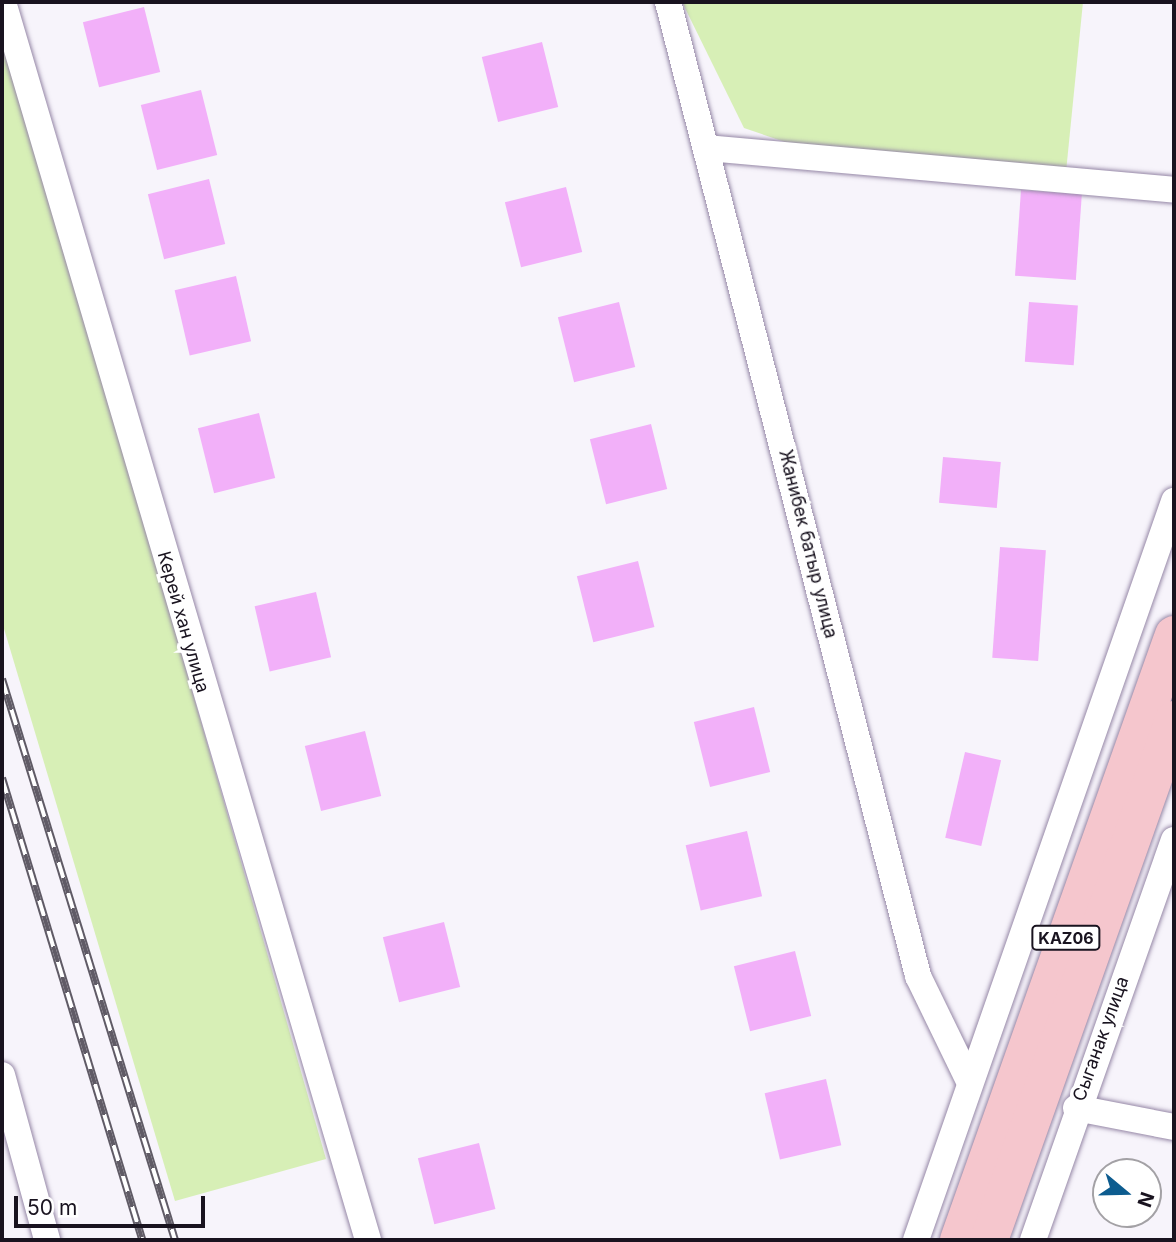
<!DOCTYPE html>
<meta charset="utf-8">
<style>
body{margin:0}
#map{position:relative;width:1176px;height:1242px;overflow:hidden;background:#f7f4fb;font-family:Inter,sans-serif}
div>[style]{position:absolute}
.green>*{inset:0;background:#d7efb6}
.building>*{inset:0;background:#f2b0f9;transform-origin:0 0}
.roads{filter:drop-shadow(0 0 2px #9688a7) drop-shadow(0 0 2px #9688a7)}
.minor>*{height:26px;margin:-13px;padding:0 13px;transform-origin:13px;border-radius:13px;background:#fff}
.highway>*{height:38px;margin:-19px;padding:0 19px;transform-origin:19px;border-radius:19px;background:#f5c6cd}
.rail>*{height:8px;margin-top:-4px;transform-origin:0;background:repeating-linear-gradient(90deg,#fff 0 16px,#605b66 0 32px);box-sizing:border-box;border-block:2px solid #605b66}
span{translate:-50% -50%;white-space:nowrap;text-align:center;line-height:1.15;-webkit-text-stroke:7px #fff;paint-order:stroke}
.shield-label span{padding:2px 5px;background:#fff;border:2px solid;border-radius:5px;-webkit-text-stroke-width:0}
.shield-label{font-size:16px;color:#19131f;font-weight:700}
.street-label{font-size:18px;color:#19131f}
.frame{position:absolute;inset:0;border:4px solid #19131f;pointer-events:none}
.north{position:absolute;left:1092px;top:1158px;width:70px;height:70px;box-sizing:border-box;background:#fff;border:2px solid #a3a1a5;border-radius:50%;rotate:109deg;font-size:19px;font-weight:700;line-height:28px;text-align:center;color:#19131f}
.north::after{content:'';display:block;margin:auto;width:24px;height:32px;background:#0d5c8f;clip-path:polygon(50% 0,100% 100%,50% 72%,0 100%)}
.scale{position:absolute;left:14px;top:1196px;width:191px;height:32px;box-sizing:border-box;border:4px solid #19131f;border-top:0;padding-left:9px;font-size:21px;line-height:24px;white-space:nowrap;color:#19131f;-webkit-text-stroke:5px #fff;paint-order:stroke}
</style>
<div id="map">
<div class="green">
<div style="clip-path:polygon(682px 2px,1083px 2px,1065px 182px,838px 160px,744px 128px)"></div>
<div style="clip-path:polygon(2px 26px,326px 1159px,175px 1201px,2px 622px)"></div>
</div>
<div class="building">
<div style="left:144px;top:7px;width:67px;height:63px;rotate:76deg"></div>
<div style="left:542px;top:42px;width:67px;height:62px;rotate:76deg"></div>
<div style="left:201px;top:90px;width:67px;height:62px;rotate:76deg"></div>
<div style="left:209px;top:179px;width:67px;height:63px;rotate:76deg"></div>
<div style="left:566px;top:187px;width:67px;height:63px;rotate:76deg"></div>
<div style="left:1021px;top:190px;width:61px;height:86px;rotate:4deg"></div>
<div style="left:236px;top:276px;width:67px;height:63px;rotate:77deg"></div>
<div style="left:619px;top:302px;width:67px;height:63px;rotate:76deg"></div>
<div style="left:1029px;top:302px;width:49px;height:60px;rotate:4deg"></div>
<div style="left:259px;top:413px;width:67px;height:63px;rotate:76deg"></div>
<div style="left:651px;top:424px;width:67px;height:63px;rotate:76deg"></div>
<div style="left:943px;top:457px;width:58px;height:46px;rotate:5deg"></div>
<div style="left:1000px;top:547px;width:46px;height:111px;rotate:4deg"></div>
<div style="left:638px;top:561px;width:68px;height:63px;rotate:76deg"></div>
<div style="left:316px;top:592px;width:67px;height:63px;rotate:77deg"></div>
<div style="left:754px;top:707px;width:67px;height:62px;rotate:76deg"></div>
<div style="left:365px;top:731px;width:67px;height:62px;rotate:76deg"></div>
<div style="left:965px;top:752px;width:37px;height:88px;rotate:13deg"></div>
<div style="left:747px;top:831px;width:67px;height:63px;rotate:77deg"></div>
<div style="left:444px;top:922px;width:67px;height:63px;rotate:76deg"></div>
<div style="left:795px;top:951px;width:67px;height:63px;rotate:76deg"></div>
<div style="left:826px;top:1079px;width:68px;height:63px;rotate:77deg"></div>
<div style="left:479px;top:1143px;width:68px;height:63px;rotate:76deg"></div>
</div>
<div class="roads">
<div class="minor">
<div style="left:3px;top:2px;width:1291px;rotate:73.57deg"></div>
<div style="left:668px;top:2px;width:1006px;rotate:75.6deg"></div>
<div style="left:918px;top:976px;width:114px;rotate:64.1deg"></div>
<div style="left:707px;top:148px;width:469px;rotate:5.1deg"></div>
<div style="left:2px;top:1075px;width:171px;rotate:74.7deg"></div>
<div style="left:1076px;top:1108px;width:100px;rotate:11deg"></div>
<div style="left:916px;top:1240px;width:783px;rotate:-70.75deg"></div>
<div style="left:1033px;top:1240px;width:424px;rotate:-70.6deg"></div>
</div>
<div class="highway">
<div style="left:959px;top:1240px;width:642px;rotate:-70.44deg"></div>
<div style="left:989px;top:1240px;width:552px;rotate:-70.42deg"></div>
</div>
</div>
<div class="rail">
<div style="left:2px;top:679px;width:587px;rotate:72.86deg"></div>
<div style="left:2px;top:778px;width:483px;rotate:73.1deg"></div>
</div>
<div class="shield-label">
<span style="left:1066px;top:938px">KАZ06</span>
</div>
<div class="street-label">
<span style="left:808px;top:544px;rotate:76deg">Жанибек батыр улица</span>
<span style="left:183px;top:622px;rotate:74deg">Керей хан улица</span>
<span style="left:1101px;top:1039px;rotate:-70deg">Сыганак улица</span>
</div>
<div class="frame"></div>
<div class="north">N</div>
<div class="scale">50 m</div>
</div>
